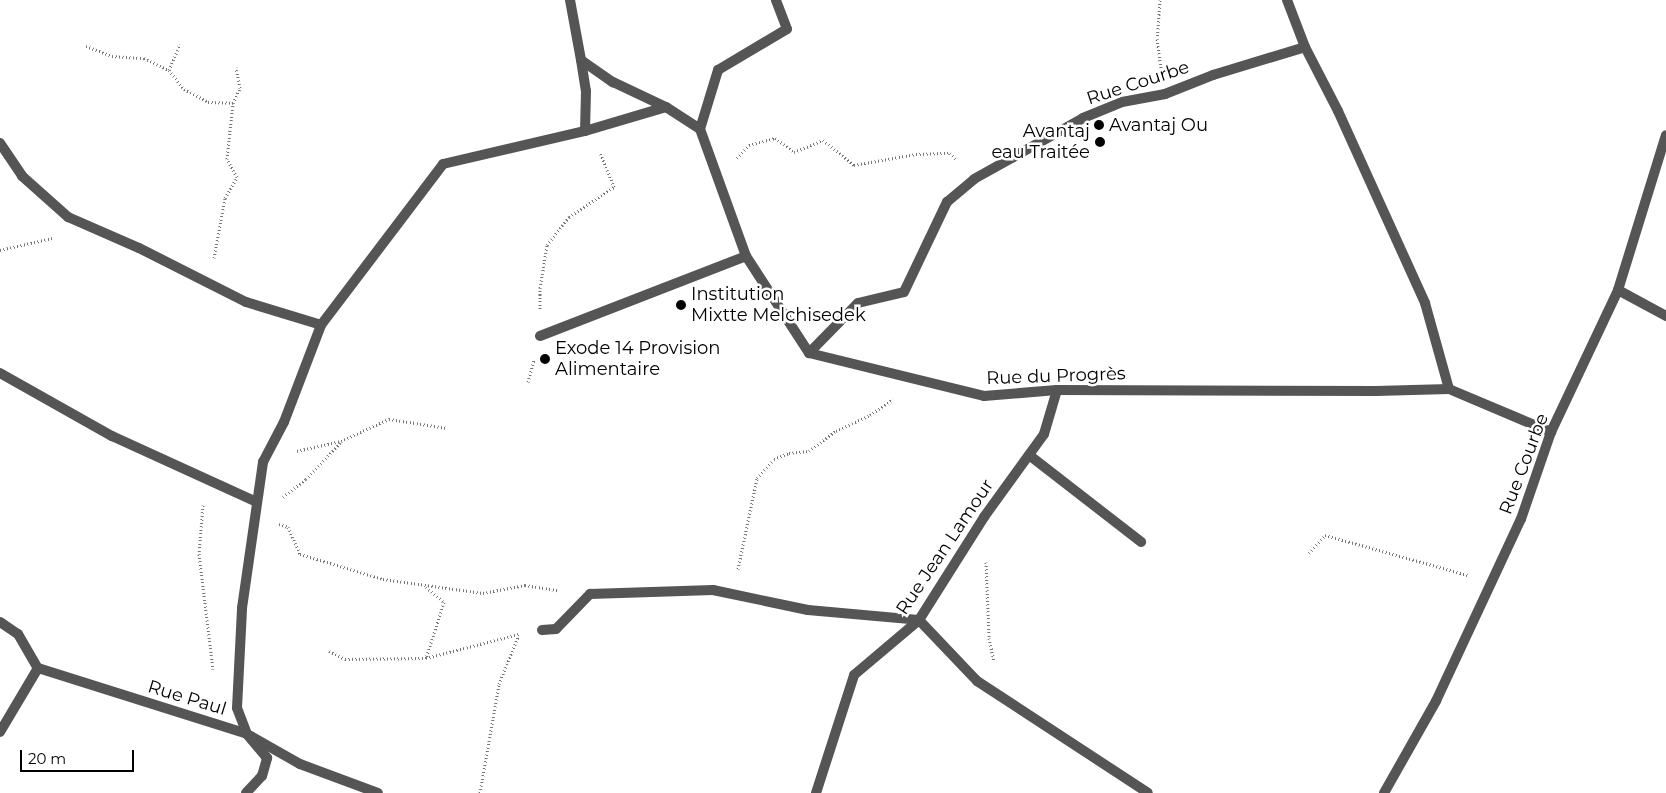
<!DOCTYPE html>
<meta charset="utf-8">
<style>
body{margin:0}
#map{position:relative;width:1666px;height:793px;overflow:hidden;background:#fff;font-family:Montserrat,sans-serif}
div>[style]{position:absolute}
.path>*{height:3px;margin-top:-1.5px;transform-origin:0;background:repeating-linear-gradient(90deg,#777 0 1px,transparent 0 3.5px)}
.street>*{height:10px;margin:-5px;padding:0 5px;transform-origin:5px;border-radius:5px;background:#555}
.dots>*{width:14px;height:14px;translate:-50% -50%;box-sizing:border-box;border:2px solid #fff;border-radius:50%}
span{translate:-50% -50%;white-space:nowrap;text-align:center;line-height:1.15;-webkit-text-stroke:5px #fff;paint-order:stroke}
.street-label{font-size:18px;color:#000}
.poi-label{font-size:18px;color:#000}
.left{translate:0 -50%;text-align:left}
.right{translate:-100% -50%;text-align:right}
.scale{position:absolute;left:20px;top:750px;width:114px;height:22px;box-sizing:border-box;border:2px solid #000;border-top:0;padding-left:6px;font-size:15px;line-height:18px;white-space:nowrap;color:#000;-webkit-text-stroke:4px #fff;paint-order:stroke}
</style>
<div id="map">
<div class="path">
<div style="left:1160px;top:0;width:39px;rotate:94deg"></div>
<div style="left:1157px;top:39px;width:30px;rotate:82deg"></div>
<div style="left:86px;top:46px;width:28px;rotate:21deg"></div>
<div style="left:112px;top:56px;width:32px;rotate:4deg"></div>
<div style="left:144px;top:58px;width:28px;rotate:26deg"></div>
<div style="left:169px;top:70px;width:24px;rotate:52deg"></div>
<div style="left:184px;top:89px;width:27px;rotate:28deg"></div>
<div style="left:208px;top:102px;width:25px;rotate:2deg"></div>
<div style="left:169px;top:70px;width:28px;rotate:-67deg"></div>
<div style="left:737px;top:158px;width:18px;rotate:-47deg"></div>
<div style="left:749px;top:145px;width:27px;rotate:-15deg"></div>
<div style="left:775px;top:138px;width:24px;rotate:36deg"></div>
<div style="left:794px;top:152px;width:31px;rotate:-22deg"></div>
<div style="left:823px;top:140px;width:40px;rotate:39deg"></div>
<div style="left:854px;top:165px;width:63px;rotate:-10.1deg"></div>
<div style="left:916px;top:154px;width:34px;rotate:-2deg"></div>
<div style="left:950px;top:153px;width:10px;rotate:45deg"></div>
<div style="left:0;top:250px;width:54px;rotate:-12.8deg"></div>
<div style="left:214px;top:258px;width:61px;rotate:-79.6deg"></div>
<div style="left:225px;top:198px;width:24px;rotate:-60deg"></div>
<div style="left:237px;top:177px;width:21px;rotate:-119deg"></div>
<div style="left:227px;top:159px;width:56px;rotate:-83.9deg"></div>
<div style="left:233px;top:103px;width:17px;rotate:-65deg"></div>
<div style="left:240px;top:88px;width:21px;rotate:-101deg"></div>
<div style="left:540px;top:309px;width:21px;rotate:-90deg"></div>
<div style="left:540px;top:288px;width:44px;rotate:-80.8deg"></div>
<div style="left:547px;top:245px;width:36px;rotate:-52deg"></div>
<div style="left:569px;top:217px;width:54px;rotate:-33.7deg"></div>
<div style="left:614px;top:187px;width:38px;rotate:-112deg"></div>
<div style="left:528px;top:382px;width:24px;rotate:-75deg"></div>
<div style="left:297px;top:451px;width:45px;rotate:-12.8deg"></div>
<div style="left:341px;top:441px;width:53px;rotate:-24.6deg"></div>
<div style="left:389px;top:419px;width:59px;rotate:8.8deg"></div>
<div style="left:283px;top:497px;width:29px;rotate:-38deg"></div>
<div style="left:306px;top:479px;width:50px;rotate:-46.6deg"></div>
<div style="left:203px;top:505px;width:49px;rotate:94.7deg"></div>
<div style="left:199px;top:554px;width:116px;rotate:83.1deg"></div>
<div style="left:279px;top:524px;width:9px;rotate:18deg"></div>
<div style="left:288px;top:527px;width:30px;rotate:66deg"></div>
<div style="left:300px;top:554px;width:87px;rotate:16.8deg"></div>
<div style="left:383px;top:579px;width:101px;rotate:8deg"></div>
<div style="left:483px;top:593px;width:43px;rotate:-10.8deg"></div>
<div style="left:525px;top:585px;width:33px;rotate:9deg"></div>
<div style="left:1309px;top:553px;width:24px;rotate:-48deg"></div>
<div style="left:1325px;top:535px;width:148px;rotate:15.7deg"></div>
<div style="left:986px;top:562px;width:76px;rotate:87.7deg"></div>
<div style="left:989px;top:638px;width:24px;rotate:78deg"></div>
<div style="left:738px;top:569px;width:93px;rotate:-78.2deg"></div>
<div style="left:757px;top:478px;width:25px;rotate:-48deg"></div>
<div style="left:774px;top:459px;width:16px;rotate:-22deg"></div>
<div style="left:789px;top:453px;width:20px;rotate:-6deg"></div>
<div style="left:809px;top:451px;width:34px;rotate:-37deg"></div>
<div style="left:836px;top:431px;width:38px;rotate:-25deg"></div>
<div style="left:870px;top:415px;width:28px;rotate:-35deg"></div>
<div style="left:426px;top:587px;width:23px;rotate:40deg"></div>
<div style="left:444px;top:602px;width:59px;rotate:107.8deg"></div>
<div style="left:329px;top:651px;width:18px;rotate:27deg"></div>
<div style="left:345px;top:659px;width:81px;rotate:-0.7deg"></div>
<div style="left:426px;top:658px;width:96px;rotate:-14.5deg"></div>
<div style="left:480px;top:793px;width:111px;rotate:-80.1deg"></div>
<div style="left:499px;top:684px;width:51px;rotate:-68deg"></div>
</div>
<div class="street">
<div style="left:570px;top:0;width:61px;rotate:79.6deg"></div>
<div style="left:581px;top:60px;width:39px;rotate:35deg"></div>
<div style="left:613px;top:82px;width:59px;rotate:25.3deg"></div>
<div style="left:1287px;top:0;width:50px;rotate:69deg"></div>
<div style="left:1305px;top:47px;width:72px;rotate:62.7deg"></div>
<div style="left:1338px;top:111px;width:211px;rotate:65.6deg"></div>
<div style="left:1425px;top:303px;width:89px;rotate:74.4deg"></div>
<div style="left:581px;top:60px;width:31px;rotate:81deg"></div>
<div style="left:586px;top:91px;width:40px;rotate:91.4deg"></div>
<div style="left:700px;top:129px;width:135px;rotate:70.1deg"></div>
<div style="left:746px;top:256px;width:116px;rotate:57deg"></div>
<div style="left:809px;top:353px;width:180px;rotate:13.8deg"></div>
<div style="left:984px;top:396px;width:73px;rotate:-4.7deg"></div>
<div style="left:1057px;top:390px;width:319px;rotate:0.2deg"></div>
<div style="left:1376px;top:391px;width:73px;rotate:-1.6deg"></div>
<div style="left:1449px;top:389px;width:111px;rotate:22.9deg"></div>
<div style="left:0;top:143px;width:40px;rotate:56deg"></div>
<div style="left:22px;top:176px;width:62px;rotate:41.7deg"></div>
<div style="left:68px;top:217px;width:77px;rotate:23.6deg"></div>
<div style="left:139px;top:248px;width:120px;rotate:26.8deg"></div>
<div style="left:246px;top:302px;width:78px;rotate:17deg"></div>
<div style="left:1618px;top:290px;width:55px;rotate:28.4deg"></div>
<div style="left:540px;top:336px;width:221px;rotate:-21.2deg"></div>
<div style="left:809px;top:353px;width:70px;rotate:-45.6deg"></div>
<div style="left:858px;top:303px;width:47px;rotate:-13.4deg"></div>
<div style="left:904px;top:292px;width:100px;rotate:-64.5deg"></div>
<div style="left:947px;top:202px;width:35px;rotate:-40deg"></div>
<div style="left:974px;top:179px;width:125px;rotate:-29.2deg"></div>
<div style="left:1083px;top:118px;width:42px;rotate:-22.3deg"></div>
<div style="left:1122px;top:102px;width:44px;rotate:-10.5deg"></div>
<div style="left:1165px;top:94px;width:52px;rotate:-21.6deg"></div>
<div style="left:1213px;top:75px;width:96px;rotate:-16.9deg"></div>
<div style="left:0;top:373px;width:129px;rotate:29.4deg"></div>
<div style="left:112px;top:436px;width:159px;rotate:24.5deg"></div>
<div style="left:1029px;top:455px;width:142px;rotate:37.8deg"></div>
<div style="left:0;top:622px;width:22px;rotate:34deg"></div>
<div style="left:18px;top:634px;width:39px;rotate:60deg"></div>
<div style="left:38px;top:668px;width:219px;rotate:17.5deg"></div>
<div style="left:247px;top:734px;width:61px;rotate:29.5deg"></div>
<div style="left:300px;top:764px;width:83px;rotate:20.4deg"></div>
<div style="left:542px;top:630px;width:14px;rotate:-4deg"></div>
<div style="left:556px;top:629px;width:49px;rotate:-45.8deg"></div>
<div style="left:590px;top:594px;width:123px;rotate:-1.9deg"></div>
<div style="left:713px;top:590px;width:97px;rotate:11.9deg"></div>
<div style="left:808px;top:610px;width:111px;rotate:5.1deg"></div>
<div style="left:919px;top:620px;width:84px;rotate:46.4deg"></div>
<div style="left:977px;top:681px;width:204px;rotate:33.2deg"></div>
<div style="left:0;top:732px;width:74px;rotate:-59.3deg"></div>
<div style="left:246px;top:793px;width:23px;rotate:-47deg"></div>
<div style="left:262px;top:776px;width:19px;rotate:-74deg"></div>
<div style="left:267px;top:758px;width:31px;rotate:-130deg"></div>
<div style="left:247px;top:734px;width:28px;rotate:-111deg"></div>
<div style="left:237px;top:708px;width:100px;rotate:-87.1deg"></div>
<div style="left:242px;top:608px;width:148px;rotate:-81.8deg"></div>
<div style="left:263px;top:462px;width:45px;rotate:-62.3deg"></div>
<div style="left:284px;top:422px;width:104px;rotate:-69.1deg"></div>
<div style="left:321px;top:325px;width:202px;rotate:-52.8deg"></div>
<div style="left:443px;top:164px;width:146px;rotate:-13.1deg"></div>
<div style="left:585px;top:131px;width:84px;rotate:-16.5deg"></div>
<div style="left:666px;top:107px;width:40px;rotate:32.9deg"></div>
<div style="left:700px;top:129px;width:62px;rotate:-73deg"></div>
<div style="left:718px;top:70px;width:80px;rotate:-30.7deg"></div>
<div style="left:787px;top:29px;width:31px;rotate:-111deg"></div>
<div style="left:816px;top:793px;width:124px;rotate:-72.1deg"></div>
<div style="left:854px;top:675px;width:85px;rotate:-40.2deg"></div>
<div style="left:919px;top:620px;width:122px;rotate:-57.7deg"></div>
<div style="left:984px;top:517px;width:102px;rotate:-54.1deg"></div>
<div style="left:1044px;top:434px;width:46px;rotate:-73.5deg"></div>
<div style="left:1384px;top:793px;width:106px;rotate:-60.5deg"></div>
<div style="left:1436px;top:701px;width:201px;rotate:-65deg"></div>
<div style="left:1521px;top:519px;width:92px;rotate:-71deg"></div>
<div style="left:1551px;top:432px;width:157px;rotate:-64.7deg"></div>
<div style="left:1618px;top:290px;width:162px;rotate:-72.8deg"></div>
</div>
<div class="dots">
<div style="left:1099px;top:125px;background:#000"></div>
<div style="left:1100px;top:142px;background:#000"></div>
<div style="left:681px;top:305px;background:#000"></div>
<div style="left:545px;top:359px;background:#000"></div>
</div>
<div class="street-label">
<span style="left:1138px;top:83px;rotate:-18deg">Rue Courbe</span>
<span style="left:1056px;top:376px;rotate:-2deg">Rue du Progrès</span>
<span style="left:1524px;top:464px;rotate:-69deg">Rue Courbe</span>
<span style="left:945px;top:547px;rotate:-56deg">Rue Jean Lamour</span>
<span style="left:187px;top:698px;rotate:17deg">Rue Paul</span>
</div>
<div class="poi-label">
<span class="left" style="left:1109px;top:125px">Avantaj Ou</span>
<span class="right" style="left:1090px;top:142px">Avantaj<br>eau Traitée</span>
<span class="left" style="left:691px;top:305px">Institution<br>Mixtte Melchisedek</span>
<span class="left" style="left:555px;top:359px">Exode 14 Provision<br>Alimentaire</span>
</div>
<div class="scale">20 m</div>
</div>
